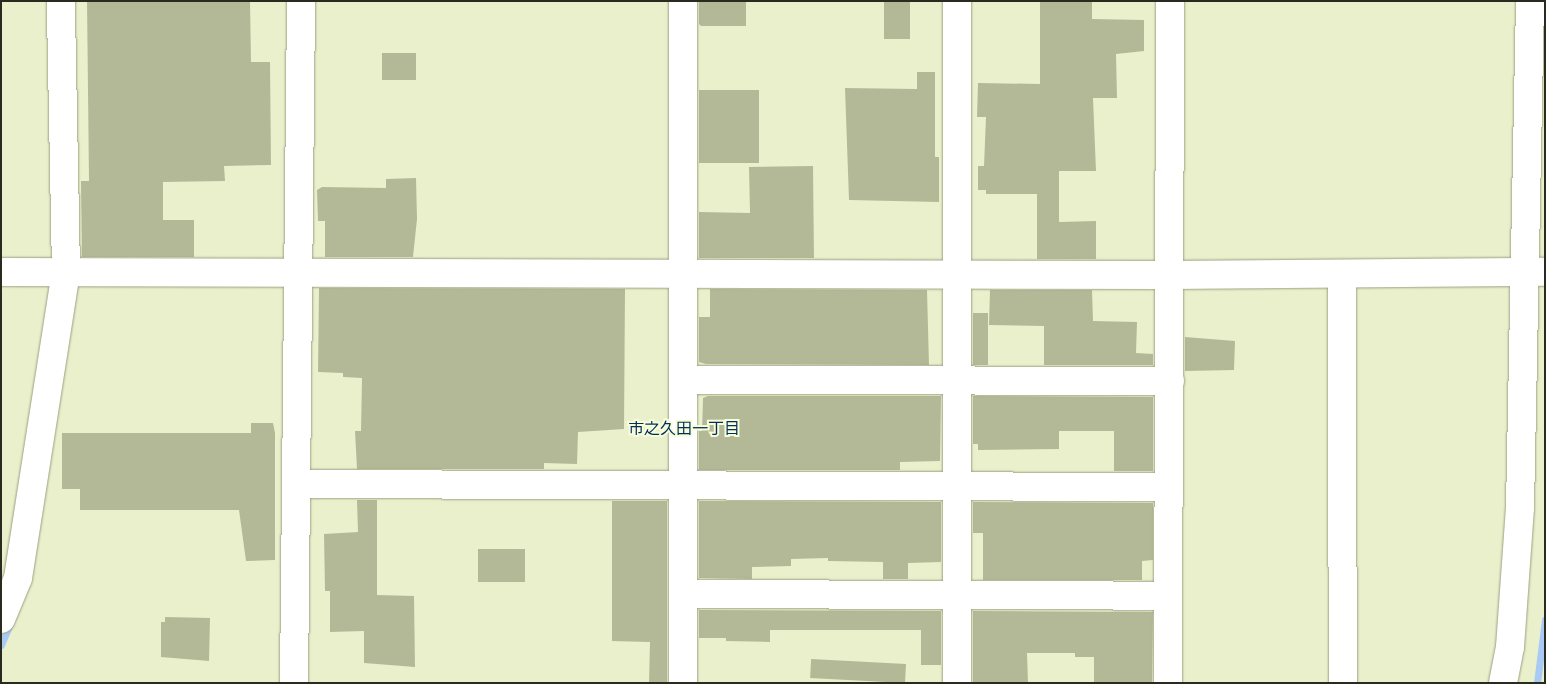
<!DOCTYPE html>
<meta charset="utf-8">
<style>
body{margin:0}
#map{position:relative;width:1546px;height:684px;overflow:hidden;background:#eaf0cc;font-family:Manrope,"Noto Sans JP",sans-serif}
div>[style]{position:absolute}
.stream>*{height:7px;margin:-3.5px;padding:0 3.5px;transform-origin:3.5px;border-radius:3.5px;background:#a9caf4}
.building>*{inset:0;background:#b3b997;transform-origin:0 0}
.roads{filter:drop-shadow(0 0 1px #9ba180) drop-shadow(0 0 1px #9ba180)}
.minor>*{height:28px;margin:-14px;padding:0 14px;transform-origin:14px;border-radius:14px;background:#fff}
.tertiary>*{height:28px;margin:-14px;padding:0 14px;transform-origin:14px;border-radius:14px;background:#fff}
span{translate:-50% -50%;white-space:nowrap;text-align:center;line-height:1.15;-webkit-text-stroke:4px #f7fdd9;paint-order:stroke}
.neighbourhood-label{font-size:16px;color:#002e5f}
.frame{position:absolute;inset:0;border:2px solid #292b1e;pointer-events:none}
</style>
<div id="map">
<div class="stream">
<div style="left:1px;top:645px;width:23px;rotate:-67deg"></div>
<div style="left:1537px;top:683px;width:64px;rotate:-82.8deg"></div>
</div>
<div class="building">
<div style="clip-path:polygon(87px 1px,250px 1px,251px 62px,270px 62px,271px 165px,224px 166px,225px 181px,163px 182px,163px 220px,194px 220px,194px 257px,82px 257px,81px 181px,89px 181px)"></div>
<div style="clip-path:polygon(699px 1px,746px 1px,746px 26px,701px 26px,699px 24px)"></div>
<div style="left:884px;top:1px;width:26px;height:38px"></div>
<div style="clip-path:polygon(1040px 1px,1092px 1px,1092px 19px,1144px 20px,1144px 51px,1116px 54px,1117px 98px,1093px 98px,1096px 171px,1059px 171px,1059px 222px,1096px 221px,1096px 259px,1037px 259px,1037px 194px,986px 194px,986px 190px,978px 190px,978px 166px,984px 166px,986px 117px,977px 117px,978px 83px,1040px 84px)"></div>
<div style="left:382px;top:53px;width:34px;height:27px"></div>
<div style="clip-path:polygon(917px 72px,935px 72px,935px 157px,939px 157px,939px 202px,849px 200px,845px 88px,917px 89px)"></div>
<div style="left:699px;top:90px;width:60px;height:73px"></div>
<div style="clip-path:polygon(813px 166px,814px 258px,699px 258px,699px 212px,750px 213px,749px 167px)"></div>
<div style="clip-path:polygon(416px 178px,417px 219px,413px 257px,325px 257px,325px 221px,318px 221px,317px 190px,322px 187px,386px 188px,386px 179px)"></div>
<div style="clip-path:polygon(319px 288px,625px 289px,624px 429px,578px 432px,577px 464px,544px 463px,544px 469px,357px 469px,355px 431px,361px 431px,362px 378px,343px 377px,343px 373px,318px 372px)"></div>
<div style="clip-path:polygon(710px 289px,927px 290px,929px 365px,706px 364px,699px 362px,699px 317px,710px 317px)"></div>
<div style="clip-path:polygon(990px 290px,1092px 290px,1093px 321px,1137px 322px,1136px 353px,1153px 354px,1153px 365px,1044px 365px,1044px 326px,989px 325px)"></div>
<div style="left:973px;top:313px;width:15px;height:52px"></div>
<div style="clip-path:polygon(1185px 337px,1235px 341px,1234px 370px,1185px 371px)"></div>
<div style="clip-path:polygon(708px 396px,941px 396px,940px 461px,900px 462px,900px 470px,699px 470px,699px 431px,702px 431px,703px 398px)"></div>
<div style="clip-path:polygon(973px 396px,1153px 397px,1153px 471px,1114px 471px,1114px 431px,1059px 431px,1059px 449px,978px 450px,978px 444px,973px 444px)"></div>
<div style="clip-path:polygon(251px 423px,273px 423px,275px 433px,275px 560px,246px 561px,239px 510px,80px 510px,80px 489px,62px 489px,62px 433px,251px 433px)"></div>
<div style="clip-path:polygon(357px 500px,377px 500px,377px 595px,414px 596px,415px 667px,364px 663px,364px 631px,330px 632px,330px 591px,325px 591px,324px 534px,358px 532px)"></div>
<div style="clip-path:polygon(612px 501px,667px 501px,667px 683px,649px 683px,650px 642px,612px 641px)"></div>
<div style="clip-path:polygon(699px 501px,941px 502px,941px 562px,908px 563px,908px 579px,883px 579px,883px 562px,828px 561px,828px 558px,791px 559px,791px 566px,752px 567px,752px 579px,699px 578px)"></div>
<div style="clip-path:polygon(973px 502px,1153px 503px,1153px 560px,1142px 561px,1142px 580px,983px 580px,983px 533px,973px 533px)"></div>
<div style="left:478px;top:549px;width:47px;height:33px"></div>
<div style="clip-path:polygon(699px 610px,941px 611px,941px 665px,921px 665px,921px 630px,770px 630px,770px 642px,726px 641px,726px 638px,699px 638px)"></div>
<div style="clip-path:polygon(973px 611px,1153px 612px,1152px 683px,1094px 683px,1094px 657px,1075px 657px,1075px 653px,1027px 653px,1028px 683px,973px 683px)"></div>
<div style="clip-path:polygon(165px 617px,210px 618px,209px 661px,161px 657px,161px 622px,165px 622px)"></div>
<div style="left:906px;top:664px;width:19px;height:95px;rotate:93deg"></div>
</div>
<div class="roads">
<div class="minor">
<div style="left:683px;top:1px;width:682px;rotate:90deg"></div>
<div style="left:1px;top:272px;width:1169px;rotate:0.15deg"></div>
<div style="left:1170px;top:275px;width:375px;rotate:-0.5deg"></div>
<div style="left:1342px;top:275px;width:408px;rotate:89.9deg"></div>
<div style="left:684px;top:380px;width:486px;rotate:0.1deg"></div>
<div style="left:296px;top:484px;width:873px;rotate:0.2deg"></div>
<div style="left:683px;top:594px;width:485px;rotate:0.2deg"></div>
<div style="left:1px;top:619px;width:44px;rotate:-67.5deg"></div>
<div style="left:18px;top:578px;width:311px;rotate:-81.1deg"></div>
<div style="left:66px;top:271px;width:270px;rotate:-91.1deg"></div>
<div style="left:957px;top:683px;width:682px;rotate:-90deg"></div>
<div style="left:1168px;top:683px;width:682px;rotate:-89.83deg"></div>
<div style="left:1503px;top:683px;width:37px;rotate:-79deg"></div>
<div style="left:1510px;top:647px;width:139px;rotate:-85.9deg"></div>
<div style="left:1520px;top:508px;width:507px;rotate:-88.87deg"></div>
</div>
<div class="tertiary">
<div style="left:294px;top:683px;width:682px;rotate:-89.41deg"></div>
</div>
</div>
<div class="neighbourhood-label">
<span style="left:684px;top:428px">市之久田一丁目</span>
</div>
<div class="frame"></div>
</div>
